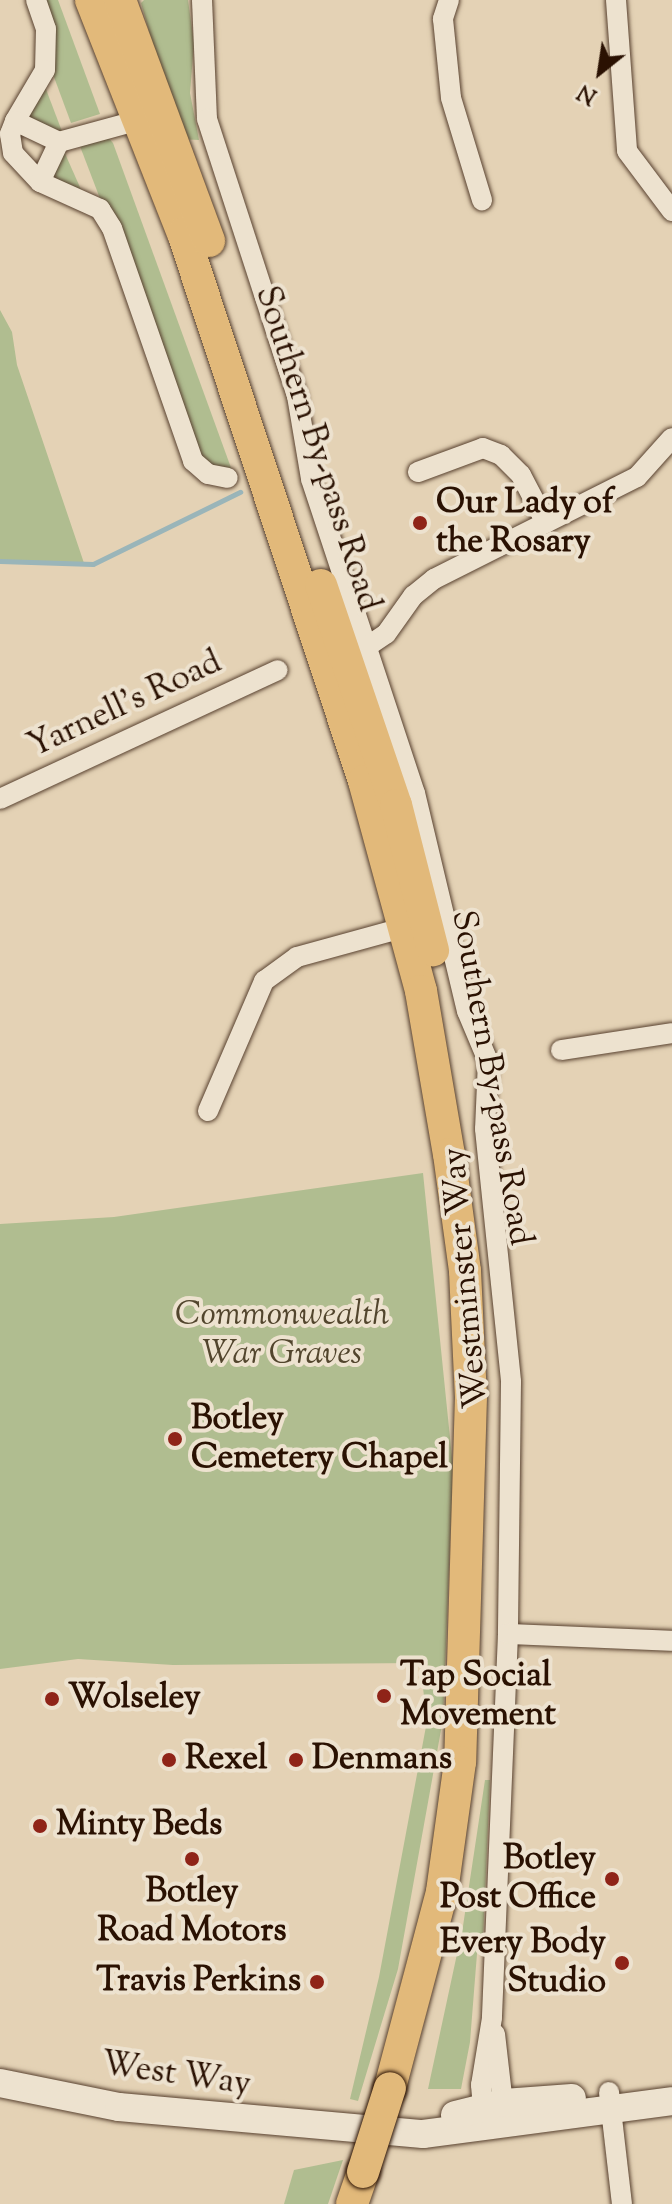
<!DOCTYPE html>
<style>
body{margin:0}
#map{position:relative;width:672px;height:2204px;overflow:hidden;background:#e4d2b5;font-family:"Sorts Mill Goudy",serif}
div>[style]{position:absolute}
.green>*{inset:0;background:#b0bd90}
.stream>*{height:5px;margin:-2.5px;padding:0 2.5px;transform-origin:2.5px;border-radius:2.5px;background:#9ab5b9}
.roads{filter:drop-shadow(0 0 2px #58412f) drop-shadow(0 0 2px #58412f)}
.minor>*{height:20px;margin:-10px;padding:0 10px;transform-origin:10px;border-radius:10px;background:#ede2cf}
.secondary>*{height:28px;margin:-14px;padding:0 14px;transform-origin:14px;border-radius:14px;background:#ede2cf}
.trunk>*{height:32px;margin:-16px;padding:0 16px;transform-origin:16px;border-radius:16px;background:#e2b97a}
.bridges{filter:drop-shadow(0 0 2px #2a1102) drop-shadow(0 0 2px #2a1102)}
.trunk-bridge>*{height:32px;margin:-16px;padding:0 16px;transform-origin:16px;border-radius:16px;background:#e2b97a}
.dots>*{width:22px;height:22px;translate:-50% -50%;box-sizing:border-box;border:4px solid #ede2cf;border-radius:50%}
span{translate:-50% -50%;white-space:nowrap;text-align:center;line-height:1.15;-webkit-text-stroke:8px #ede2cf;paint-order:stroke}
.street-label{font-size:34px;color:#2a1102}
.poi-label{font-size:34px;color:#2a1102;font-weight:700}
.left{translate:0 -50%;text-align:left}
.right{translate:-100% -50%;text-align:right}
.park-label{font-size:34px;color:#52452d;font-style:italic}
.north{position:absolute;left:560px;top:32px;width:80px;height:80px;-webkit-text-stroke:6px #ede2cf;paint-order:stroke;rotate:210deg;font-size:22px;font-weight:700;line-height:32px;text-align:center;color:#2a1102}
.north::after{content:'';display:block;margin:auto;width:28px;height:36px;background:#2a1102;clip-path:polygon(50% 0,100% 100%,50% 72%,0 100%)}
</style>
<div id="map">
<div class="green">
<div style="clip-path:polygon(38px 0,58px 0,100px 114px,71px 123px,51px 69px)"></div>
<div style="clip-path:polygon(144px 0,188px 0,194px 43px,190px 93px,199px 140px,180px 139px,141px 3px)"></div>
<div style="clip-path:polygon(44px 84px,63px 134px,25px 117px)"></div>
<div style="clip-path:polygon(106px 135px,113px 143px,234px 476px,210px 470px,195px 447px,78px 141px)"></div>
<div style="clip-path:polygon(63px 149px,83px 194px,48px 178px)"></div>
<div style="clip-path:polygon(0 310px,12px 332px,17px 365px,85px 566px,0 561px)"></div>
<div style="clip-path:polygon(423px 1173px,453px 1467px,443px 1719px,398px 1969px,358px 2101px,350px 2099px,379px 1977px,427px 1721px,420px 1663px,173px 1665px,78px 1659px,0 1669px,0 1224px,114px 1217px)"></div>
<div style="clip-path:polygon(485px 1780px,490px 1780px,483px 1939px,478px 1941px,470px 2042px,461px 2089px,428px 2089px,463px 1926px)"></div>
<div style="clip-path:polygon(343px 2160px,328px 2204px,284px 2204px,294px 2170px)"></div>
</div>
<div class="stream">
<div style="left:0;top:561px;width:93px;rotate:1.8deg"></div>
<div style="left:93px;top:564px;width:164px;rotate:-26.1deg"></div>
<div style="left:142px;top:1926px;width:26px;rotate:-2deg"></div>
<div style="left:203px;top:1926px;width:40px;rotate:7.1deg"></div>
</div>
<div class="roads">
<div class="minor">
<div style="left:36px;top:0;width:31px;rotate:71deg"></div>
<div style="left:46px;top:29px;width:41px;rotate:91.4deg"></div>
<div style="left:45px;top:70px;width:59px;rotate:120.5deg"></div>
<div style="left:15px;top:121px;width:14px;rotate:111deg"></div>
<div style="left:10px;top:134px;width:19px;rotate:81deg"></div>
<div style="left:13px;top:153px;width:40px;rotate:47deg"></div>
<div style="left:40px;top:182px;width:66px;rotate:24.2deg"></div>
<div style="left:100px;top:209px;width:22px;rotate:58deg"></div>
<div style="left:112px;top:228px;width:247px;rotate:70.8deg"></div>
<div style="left:193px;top:461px;width:20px;rotate:41deg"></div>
<div style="left:208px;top:474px;width:20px;rotate:11deg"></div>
<div style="left:202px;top:0;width:119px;rotate:87.6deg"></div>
<div style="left:207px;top:119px;width:291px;rotate:72deg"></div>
<div style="left:297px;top:396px;width:84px;rotate:80.4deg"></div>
<div style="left:311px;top:479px;width:331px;rotate:71.7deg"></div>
<div style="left:415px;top:793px;width:224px;rotate:76.6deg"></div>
<div style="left:467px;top:1011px;width:54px;rotate:67.2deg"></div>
<div style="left:488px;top:1061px;width:68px;rotate:92.5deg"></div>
<div style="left:485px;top:1129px;width:254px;rotate:84.1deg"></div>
<div style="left:511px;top:1382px;width:252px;rotate:90.7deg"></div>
<div style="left:508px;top:1634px;width:384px;rotate:92.4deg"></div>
<div style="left:492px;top:2018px;width:68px;rotate:99.3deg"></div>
<div style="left:481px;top:2085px;width:36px;rotate:85deg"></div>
<div style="left:449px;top:0;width:20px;rotate:108deg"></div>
<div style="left:443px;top:19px;width:79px;rotate:84.2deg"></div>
<div style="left:451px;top:98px;width:107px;rotate:73.1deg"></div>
<div style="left:616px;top:0;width:151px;rotate:85.8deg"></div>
<div style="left:627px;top:151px;width:75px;rotate:53.1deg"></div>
<div style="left:15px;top:121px;width:49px;rotate:25.5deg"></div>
<div style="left:59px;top:142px;width:44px;rotate:115.4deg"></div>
<div style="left:59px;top:142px;width:80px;rotate:-15.3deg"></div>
<div style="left:418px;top:472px;width:69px;rotate:-20.3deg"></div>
<div style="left:483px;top:448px;width:19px;rotate:21deg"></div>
<div style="left:501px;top:455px;width:28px;rotate:45deg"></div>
<div style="left:521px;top:475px;width:54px;rotate:62.5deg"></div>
<div style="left:365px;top:648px;width:25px;rotate:-34deg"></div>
<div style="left:386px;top:634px;width:47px;rotate:-54.6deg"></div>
<div style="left:413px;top:596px;width:27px;rotate:-39deg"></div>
<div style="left:434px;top:579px;width:227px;rotate:-26.7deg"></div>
<div style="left:637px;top:477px;width:52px;rotate:-48.1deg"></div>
<div style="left:0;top:799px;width:306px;rotate:-24.9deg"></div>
<div style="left:561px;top:1050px;width:112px;rotate:-8.7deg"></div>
<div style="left:208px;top:1111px;width:142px;rotate:-66.7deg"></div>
<div style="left:264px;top:981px;width:41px;rotate:-36deg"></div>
<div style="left:297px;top:957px;width:113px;rotate:-15.4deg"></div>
<div style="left:508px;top:1634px;width:164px;rotate:2.4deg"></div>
<div style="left:495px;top:2034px;width:80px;rotate:83.5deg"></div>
<div style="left:609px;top:2092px;width:113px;rotate:83.4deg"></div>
</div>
<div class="secondary">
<div style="left:0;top:2083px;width:121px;rotate:11.4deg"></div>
<div style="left:119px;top:2107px;width:305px;rotate:5.1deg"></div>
<div style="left:423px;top:2134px;width:251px;rotate:-7.5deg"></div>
<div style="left:455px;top:2115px;width:50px;rotate:-13.8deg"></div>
<div style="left:504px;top:2103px;width:68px;rotate:-4.2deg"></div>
</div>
<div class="trunk">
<div style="left:91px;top:0;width:251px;rotate:68.5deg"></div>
<div style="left:183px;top:233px;width:577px;rotate:71.72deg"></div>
<div style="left:364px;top:781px;width:218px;rotate:74.8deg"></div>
<div style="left:421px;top:991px;width:165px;rotate:80.3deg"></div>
<div style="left:449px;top:1154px;width:118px;rotate:82.2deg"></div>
<div style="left:465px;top:1271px;width:125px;rotate:87.3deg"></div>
<div style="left:471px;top:1396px;width:366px;rotate:91.7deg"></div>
<div style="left:460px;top:1762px;width:131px;rotate:97.9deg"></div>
<div style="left:442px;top:1892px;width:203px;rotate:104.9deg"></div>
<div style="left:120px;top:0;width:257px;rotate:69.7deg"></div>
<div style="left:321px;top:585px;width:232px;rotate:71.2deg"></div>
<div style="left:396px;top:805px;width:150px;rotate:75.7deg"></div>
<div style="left:352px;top:2204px;width:34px;rotate:-71deg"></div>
</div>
</div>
<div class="bridges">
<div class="trunk-bridge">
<div style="left:363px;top:2172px;width:88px;rotate:-72.2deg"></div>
</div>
</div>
<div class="dots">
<div style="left:420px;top:523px;background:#8f2418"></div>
<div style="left:175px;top:1439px;background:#8f2418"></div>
<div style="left:384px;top:1696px;background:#8f2418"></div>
<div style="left:52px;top:1699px;background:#8f2418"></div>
<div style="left:169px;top:1760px;background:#8f2418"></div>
<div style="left:296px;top:1760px;background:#8f2418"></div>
<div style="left:40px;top:1826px;background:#8f2418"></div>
<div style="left:192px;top:1859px;background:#8f2418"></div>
<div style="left:612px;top:1879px;background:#8f2418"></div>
<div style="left:622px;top:1963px;background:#8f2418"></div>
<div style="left:317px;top:1982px;background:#8f2418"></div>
</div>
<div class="street-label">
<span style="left:317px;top:449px;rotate:72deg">Southern By-pass Road</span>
<span style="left:125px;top:705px;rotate:-25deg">Yarnell's Road</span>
<span style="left:491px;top:1078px;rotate:80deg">Southern By-pass Road</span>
<span style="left:466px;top:1278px;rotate:-95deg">Westminster Way</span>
<span style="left:176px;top:2075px;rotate:8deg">West Way</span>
</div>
<div class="poi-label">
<span class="left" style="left:436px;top:523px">Our Lady of<br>the Rosary</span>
<span class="left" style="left:191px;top:1439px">Botley<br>Cemetery Chapel</span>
<span class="left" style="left:400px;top:1696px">Tap Social<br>Movement</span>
<span class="left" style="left:68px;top:1699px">Wolseley</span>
<span class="left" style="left:185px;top:1760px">Rexel</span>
<span class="left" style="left:312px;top:1760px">Denmans</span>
<span class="left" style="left:56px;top:1826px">Minty Beds</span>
<span class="right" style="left:596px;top:1879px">Botley<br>Post Office</span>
<span style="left:192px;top:1912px">Botley<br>Road Motors</span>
<span class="right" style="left:606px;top:1963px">Every Body<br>Studio</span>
<span class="right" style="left:301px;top:1982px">Travis Perkins</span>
</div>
<div class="park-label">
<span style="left:282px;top:1335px">Commonwealth<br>War Graves</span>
</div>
<div class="north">N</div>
</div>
